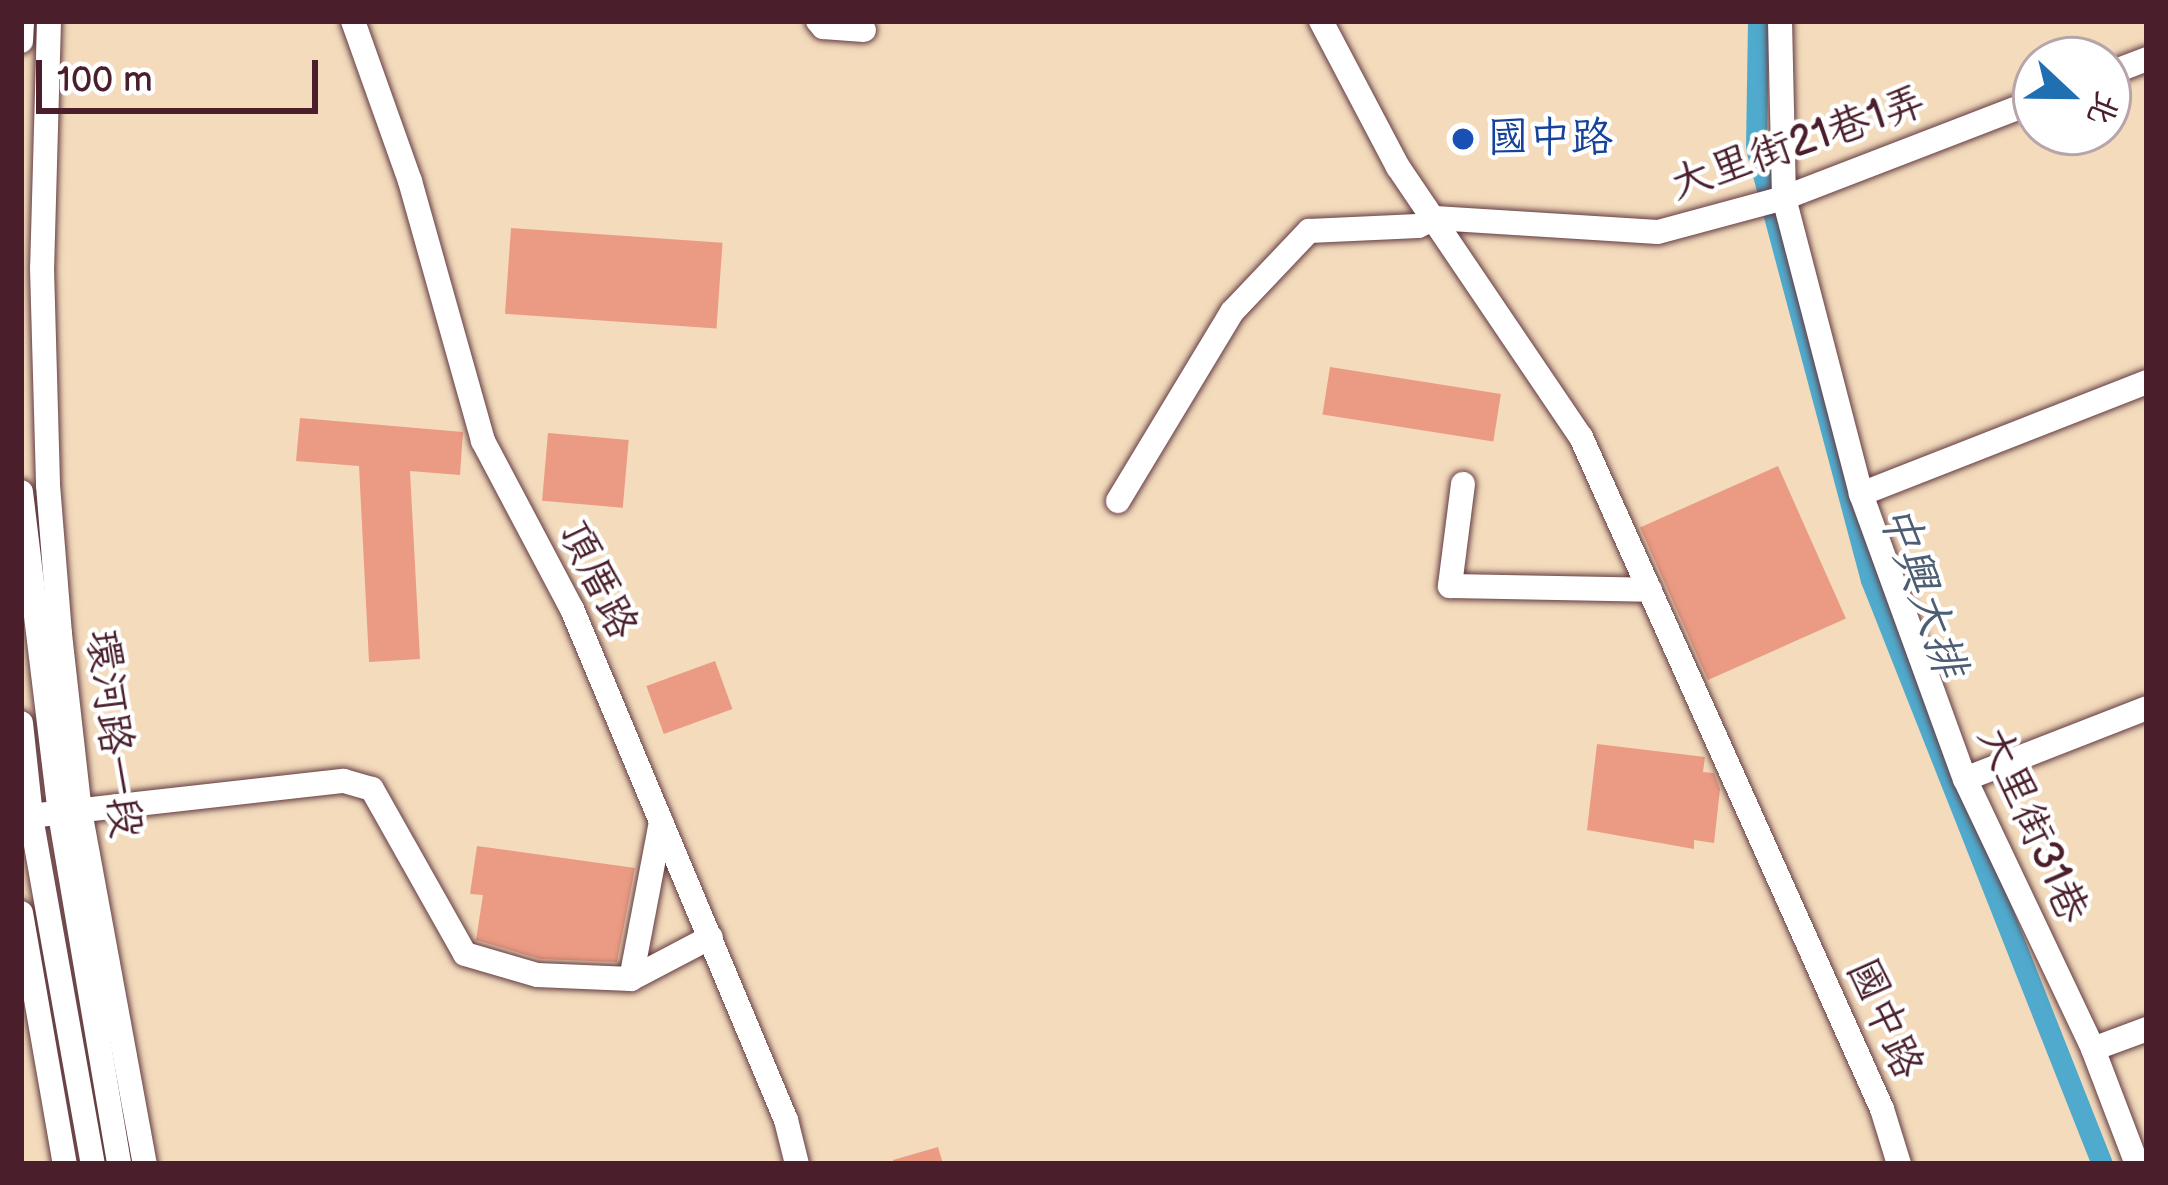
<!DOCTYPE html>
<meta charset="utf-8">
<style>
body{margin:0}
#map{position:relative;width:2168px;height:1185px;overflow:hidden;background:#f3dbbc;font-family:"Balsamiq Sans","LXGW WenKai TC",sans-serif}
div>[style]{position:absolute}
.canal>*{height:21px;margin:-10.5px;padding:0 10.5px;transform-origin:10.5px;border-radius:10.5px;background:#50aacd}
.building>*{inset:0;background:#eb9b83;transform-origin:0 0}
.roads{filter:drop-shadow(0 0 3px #633b41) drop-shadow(0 0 3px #633b41)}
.minor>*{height:24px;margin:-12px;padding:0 12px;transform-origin:12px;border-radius:12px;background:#fff}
.dots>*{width:33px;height:33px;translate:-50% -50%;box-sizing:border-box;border:6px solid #fff;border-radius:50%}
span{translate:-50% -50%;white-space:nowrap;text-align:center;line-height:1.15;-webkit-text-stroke:9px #fff;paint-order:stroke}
.transit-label{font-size:42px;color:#164399}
.left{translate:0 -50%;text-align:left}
.street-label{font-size:42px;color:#4a1f2b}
.water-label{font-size:45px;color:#4d5e74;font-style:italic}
.frame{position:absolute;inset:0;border:24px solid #4a1f2b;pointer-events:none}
.north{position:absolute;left:2012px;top:36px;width:120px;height:120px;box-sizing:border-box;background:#fff;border:3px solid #b7a5aa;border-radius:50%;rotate:112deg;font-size:33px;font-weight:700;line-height:48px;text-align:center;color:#4a1f2b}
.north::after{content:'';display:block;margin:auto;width:42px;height:54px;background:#1f6fb2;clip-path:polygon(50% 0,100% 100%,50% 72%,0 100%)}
.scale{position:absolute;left:36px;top:60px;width:282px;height:54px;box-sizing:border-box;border:6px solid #4a1f2b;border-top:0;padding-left:15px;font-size:36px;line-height:42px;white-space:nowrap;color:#4a1f2b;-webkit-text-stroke:9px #fff;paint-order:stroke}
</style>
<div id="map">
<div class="canal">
<div style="left:1758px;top:21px;width:127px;rotate:90.9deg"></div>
<div style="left:1756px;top:148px;width:447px;rotate:75.1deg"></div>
<div style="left:1871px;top:580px;width:628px;rotate:68.42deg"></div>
</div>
<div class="building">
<div style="left:511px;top:228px;width:212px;height:86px;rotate:4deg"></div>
<div style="left:1330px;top:367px;width:173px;height:48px;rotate:9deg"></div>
<div style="clip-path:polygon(300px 418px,463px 432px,460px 475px,410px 471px,420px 659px,369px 662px,359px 466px,296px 461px)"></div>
<div style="left:548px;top:433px;width:81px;height:68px;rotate:5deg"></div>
<div style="left:1778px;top:466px;width:167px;height:151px;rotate:66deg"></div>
<div style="left:715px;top:661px;width:51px;height:73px;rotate:70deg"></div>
<div style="clip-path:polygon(1597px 744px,1705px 757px,1703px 772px,1714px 773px,1720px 789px,1714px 843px,1694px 840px,1694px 849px,1587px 830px)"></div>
<div style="clip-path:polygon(477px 846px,635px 868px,617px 962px,540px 959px,476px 940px,483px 895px,470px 894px)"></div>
<div style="clip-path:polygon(938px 1147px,943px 1164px,894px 1164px,893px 1160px)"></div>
</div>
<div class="roads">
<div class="minor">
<div style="left:49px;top:21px;width:247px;rotate:91.6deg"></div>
<div style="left:42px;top:268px;width:217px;rotate:88.4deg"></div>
<div style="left:48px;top:485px;width:149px;rotate:85.4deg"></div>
<div style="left:60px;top:634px;width:178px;rotate:83.6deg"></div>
<div style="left:80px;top:811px;width:359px;rotate:79.6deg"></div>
<div style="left:353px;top:21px;width:170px;rotate:70.4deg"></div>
<div style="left:410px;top:181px;width:270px;rotate:74.3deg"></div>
<div style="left:483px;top:441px;width:190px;rotate:62.1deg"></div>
<div style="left:572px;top:609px;width:554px;rotate:67.28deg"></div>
<div style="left:786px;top:1120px;width:45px;rotate:76deg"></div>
<div style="left:818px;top:21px;width:8px;rotate:50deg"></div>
<div style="left:823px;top:27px;width:41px;rotate:4.2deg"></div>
<div style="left:1321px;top:21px;width:165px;rotate:62.2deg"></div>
<div style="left:1398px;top:167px;width:326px;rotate:55.9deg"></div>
<div style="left:1581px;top:437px;width:736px;rotate:65.87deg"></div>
<div style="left:1882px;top:1109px;width:58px;rotate:72.8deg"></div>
<div style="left:1780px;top:21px;width:177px;rotate:88.7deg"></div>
<div style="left:1784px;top:198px;width:306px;rotate:75.4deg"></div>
<div style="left:1861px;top:494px;width:303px;rotate:70deg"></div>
<div style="left:1965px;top:779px;width:299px;rotate:64.6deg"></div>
<div style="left:2093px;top:1049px;width:123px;rotate:69.1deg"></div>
<div style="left:21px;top:41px;width:20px;rotate:-87deg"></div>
<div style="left:2108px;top:74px;width:42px;rotate:-21deg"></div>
<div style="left:1463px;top:484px;width:103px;rotate:97.3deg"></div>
<div style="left:1450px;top:586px;width:200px;rotate:1.1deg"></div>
<div style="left:21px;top:492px;width:324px;rotate:83.1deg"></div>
<div style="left:60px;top:814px;width:355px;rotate:80.4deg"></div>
<div style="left:1861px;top:494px;width:307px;rotate:-21.4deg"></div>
<div style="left:1118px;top:501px;width:221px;rotate:-58.9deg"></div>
<div style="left:1232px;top:312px;width:112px;rotate:-46.5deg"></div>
<div style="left:1309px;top:231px;width:109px;rotate:-2.6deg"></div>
<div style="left:1418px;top:226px;width:19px;rotate:-25deg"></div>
<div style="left:1435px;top:218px;width:223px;rotate:3.6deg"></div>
<div style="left:1658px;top:232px;width:131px;rotate:-15.1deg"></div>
<div style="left:1784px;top:198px;width:270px;rotate:-21.1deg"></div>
<div style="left:21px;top:723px;width:95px;rotate:83.9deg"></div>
<div style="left:31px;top:817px;width:352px;rotate:79.9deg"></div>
<div style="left:1965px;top:779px;width:195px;rotate:-21.3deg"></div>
<div style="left:21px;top:817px;width:325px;rotate:-6.4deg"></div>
<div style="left:344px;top:781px;width:29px;rotate:16deg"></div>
<div style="left:372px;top:789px;width:189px;rotate:60.6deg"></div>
<div style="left:465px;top:954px;width:75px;rotate:16.3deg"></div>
<div style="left:537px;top:975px;width:94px;rotate:2.4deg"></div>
<div style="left:631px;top:979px;width:90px;rotate:-27.7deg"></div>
<div style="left:21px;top:913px;width:255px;rotate:80.1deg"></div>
<div style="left:631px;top:979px;width:160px;rotate:-79.2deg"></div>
<div style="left:2093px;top:1049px;width:58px;rotate:-20.3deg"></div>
</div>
</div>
<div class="dots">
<div style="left:1463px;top:139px;background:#1a4fb4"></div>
</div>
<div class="transit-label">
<span class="left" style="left:1487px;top:139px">國中路</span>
</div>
<div class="street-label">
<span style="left:1798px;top:144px;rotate:-19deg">大里街21巷1弄</span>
<span style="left:597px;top:580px;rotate:64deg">頂厝路</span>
<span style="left:113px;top:734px;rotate:83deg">環河路一段</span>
<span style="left:2032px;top:825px;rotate:66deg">大里街31巷</span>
<span style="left:1884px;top:1019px;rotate:66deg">國中路</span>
</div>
<div class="water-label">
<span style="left:1922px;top:591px;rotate:71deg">中興大排</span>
</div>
<div class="frame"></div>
<div class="north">北</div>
<div class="scale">100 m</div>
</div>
